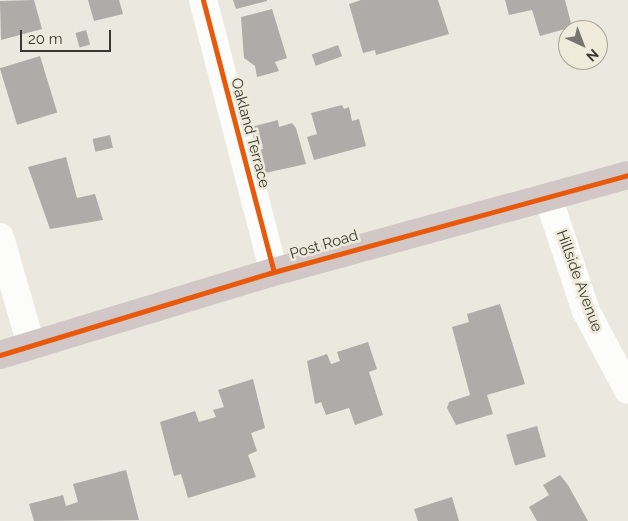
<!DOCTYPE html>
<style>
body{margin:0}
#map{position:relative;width:628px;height:521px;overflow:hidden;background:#eae8df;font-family:Raleway,sans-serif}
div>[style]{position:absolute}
.building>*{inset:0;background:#aeaba9;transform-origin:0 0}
.minor>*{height:28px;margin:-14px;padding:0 14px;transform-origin:14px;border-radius:14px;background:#fcfcfa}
.major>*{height:28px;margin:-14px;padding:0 14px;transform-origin:14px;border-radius:14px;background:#d0c7c6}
.cycleway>*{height:5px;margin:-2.5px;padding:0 2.5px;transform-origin:2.5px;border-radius:2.5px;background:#e8590c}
span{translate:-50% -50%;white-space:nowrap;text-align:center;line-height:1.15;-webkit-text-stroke:5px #eeebdb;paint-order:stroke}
.street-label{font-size:15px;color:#383730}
.north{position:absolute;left:558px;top:20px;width:50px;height:50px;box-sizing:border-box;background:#eeebdb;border:1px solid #a5a397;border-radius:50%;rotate:137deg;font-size:14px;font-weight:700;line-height:20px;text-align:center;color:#383730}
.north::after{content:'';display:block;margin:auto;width:18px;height:22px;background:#76756d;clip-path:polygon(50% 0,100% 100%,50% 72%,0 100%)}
.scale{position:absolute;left:20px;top:30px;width:91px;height:22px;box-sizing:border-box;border:2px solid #383730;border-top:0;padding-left:6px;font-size:15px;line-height:18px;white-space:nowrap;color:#383730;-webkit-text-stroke:4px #eeebdb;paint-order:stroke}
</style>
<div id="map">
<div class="building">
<div style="clip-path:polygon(34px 0,42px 29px,1px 40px,0 1px)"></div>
<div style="clip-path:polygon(88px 0,119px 0,123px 14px,94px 21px)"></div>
<div style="clip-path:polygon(233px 0,267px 0,267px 1px,236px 9px)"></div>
<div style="clip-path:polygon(361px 0,438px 0,449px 34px,376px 55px,375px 50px,363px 53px,349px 4px)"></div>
<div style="clip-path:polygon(505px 0,565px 0,572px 27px,540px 36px,532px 10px,509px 15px)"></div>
<div style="clip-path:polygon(272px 9px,287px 58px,275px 62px,279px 71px,257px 77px,255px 66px,244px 58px,241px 17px)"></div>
<div style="left:86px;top:30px;width:15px;height:11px;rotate:74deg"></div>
<div style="left:338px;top:45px;width:12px;height:28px;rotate:70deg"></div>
<div style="left:40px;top:56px;width:59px;height:42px;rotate:73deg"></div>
<div style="clip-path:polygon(342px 105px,344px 109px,349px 107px,352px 121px,359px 119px,366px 146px,314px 160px,307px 137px,317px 134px,311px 113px)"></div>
<div style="clip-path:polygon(278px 120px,279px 127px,292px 123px,296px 128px,306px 164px,256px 175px,249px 152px,263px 149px,261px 142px,255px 144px,251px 127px)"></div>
<div style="left:110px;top:135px;width:13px;height:18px;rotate:77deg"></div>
<div style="clip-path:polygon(66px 157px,77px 198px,95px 194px,103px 220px,50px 229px,28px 167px)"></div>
<div style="clip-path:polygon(500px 304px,525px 384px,487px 395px,493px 414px,456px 425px,447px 408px,449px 402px,470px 395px,452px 327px,469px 322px,467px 314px)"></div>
<div style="clip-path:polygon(368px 342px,377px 369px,369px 372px,383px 415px,355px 425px,349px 408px,326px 415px,321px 402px,315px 404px,307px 361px,327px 354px,331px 364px,340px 361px,337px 352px)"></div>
<div style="clip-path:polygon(253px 379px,265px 428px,251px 433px,257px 451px,248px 455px,256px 477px,188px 498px,181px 474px,174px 476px,160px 422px,195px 411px,199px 422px,216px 417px,213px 410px,224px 407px,218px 390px)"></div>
<div style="left:537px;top:426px;width:32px;height:32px;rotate:74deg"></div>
<div style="clip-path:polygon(126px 470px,139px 520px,34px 521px,29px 504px,63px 495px,66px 506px,78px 502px,73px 484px)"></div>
<div style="clip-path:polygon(560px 475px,568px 485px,588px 521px,537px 521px,529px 507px,549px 495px,543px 485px)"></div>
<div style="clip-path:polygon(452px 497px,459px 521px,418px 521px,414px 509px)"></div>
</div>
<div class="minor">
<div style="left:203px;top:0;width:281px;rotate:75.4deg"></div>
<div style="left:548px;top:197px;width:120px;rotate:71.6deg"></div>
<div style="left:586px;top:311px;width:89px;rotate:62deg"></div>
<div style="left:0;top:237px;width:112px;rotate:74deg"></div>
</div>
<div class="major">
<div style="left:0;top:355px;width:282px;rotate:-16.9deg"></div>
<div style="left:270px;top:273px;width:371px;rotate:-15.3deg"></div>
</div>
<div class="cycleway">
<div style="left:203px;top:0;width:281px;rotate:75.4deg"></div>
<div style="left:0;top:355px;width:282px;rotate:-16.9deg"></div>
<div style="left:270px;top:273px;width:371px;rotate:-15.3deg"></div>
</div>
<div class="street-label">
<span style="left:250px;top:133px;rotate:75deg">Oakland Terrace</span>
<span style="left:324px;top:245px;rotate:-16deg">Post Road</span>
<span style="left:579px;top:281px;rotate:70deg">Hillside Avenue</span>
</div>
<div class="north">N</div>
<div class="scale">20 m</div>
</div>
